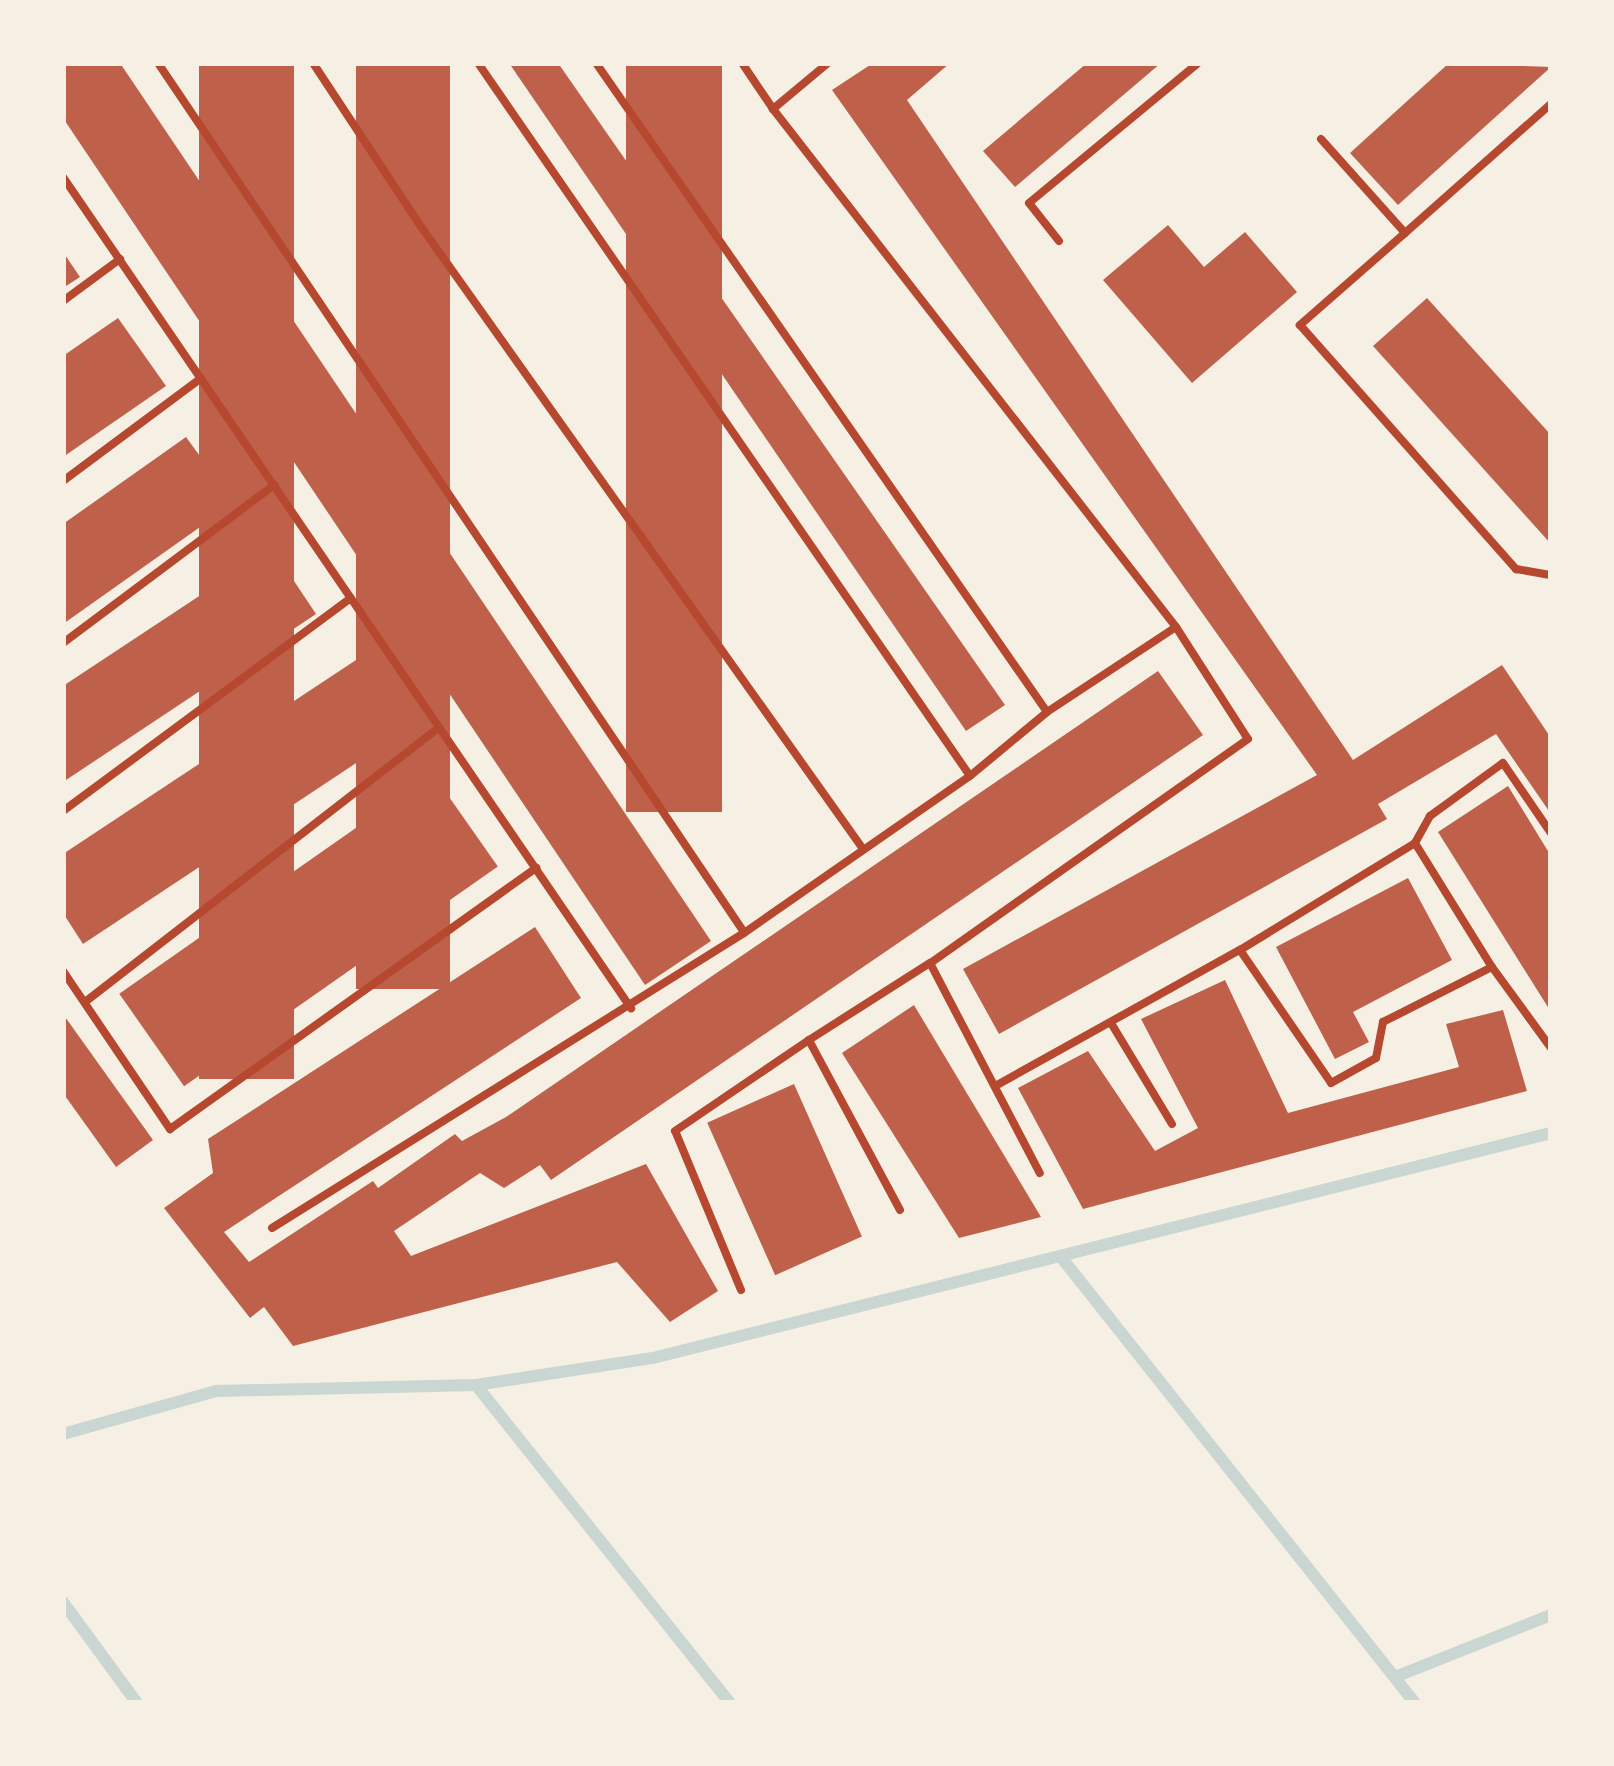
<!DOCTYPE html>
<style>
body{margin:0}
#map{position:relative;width:1614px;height:1766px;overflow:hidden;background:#f6efe4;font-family:Roboto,sans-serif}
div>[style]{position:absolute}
.stream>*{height:12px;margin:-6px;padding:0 6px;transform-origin:6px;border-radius:6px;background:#c9d6d2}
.building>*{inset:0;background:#bf614a;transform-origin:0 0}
.service>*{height:8px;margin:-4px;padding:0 4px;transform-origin:4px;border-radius:4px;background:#b5482f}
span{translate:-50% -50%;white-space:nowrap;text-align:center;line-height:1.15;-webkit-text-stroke:12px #f6efe4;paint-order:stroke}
.frame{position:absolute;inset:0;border:66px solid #f6efe4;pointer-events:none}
</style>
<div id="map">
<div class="stream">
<div style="left:1061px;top:1257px;width:569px;rotate:51.56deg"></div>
<div style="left:476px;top:1385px;width:407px;rotate:51.4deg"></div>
<div style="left:63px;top:1434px;width:159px;rotate:-15.7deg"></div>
<div style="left:216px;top:1391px;width:260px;rotate:-1.3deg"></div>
<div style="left:476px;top:1385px;width:179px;rotate:-8.7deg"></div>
<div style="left:653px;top:1358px;width:926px;rotate:-14.07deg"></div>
<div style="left:63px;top:1602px;width:125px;rotate:53.8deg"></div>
<div style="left:1395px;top:1677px;width:168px;rotate:-21.7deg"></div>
</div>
<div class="building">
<div style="clip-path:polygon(63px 63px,120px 63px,711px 941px,645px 985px,63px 118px)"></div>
<div style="left:199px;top:63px;width:95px;height:1016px"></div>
<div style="left:356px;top:63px;width:94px;height:926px"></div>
<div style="clip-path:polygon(509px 63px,558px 63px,1005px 705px,966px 731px)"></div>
<div style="left:626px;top:63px;width:96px;height:749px"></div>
<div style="clip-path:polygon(873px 63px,950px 63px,907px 100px,1353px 760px,1502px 665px,1551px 738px,1551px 814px,1496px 734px,1378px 804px,1387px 819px,999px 1034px,963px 969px,1317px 775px,832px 90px)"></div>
<div style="clip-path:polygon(1087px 63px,1161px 63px,1015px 187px,983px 151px)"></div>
<div style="clip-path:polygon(1449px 63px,1551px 67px,1398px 205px,1350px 153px)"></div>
<div style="clip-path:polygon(1168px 225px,1204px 267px,1245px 232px,1297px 292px,1192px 383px,1103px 280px)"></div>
<div style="clip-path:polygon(63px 252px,80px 277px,63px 288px)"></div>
<div style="clip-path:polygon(1427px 298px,1551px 435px,1551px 544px,1373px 346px)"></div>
<div style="clip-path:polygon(118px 318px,166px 386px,63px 457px,63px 356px)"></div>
<div style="clip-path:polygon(186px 437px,234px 503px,63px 624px,63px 524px)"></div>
<div style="clip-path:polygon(272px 548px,316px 614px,63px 782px,63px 686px)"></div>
<div style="clip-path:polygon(356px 660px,403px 732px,83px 944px,63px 913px,63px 854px)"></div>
<div style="clip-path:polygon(1158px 671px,1203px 735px,551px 1180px,540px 1165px,504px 1188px,480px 1173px,394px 1231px,411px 1256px,646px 1164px,718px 1291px,670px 1322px,617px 1262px,293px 1346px,264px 1307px,250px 1318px,164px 1208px,213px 1173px,208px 1139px,535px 927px,581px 998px,224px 1232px,249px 1262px,373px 1181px,378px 1188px,455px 1134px,462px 1141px,506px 1117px)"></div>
<div style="left:433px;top:774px;width:113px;height:383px;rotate:55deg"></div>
<div style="clip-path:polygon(1508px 786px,1551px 856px,1551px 1012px,1438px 832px)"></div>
<div style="clip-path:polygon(1408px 878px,1452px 960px,1353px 1012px,1369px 1042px,1335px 1059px,1276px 947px)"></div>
<div style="clip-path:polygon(1225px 980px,1288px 1113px,1459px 1067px,1446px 1024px,1503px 1010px,1527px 1091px,1083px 1209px,1018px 1088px,1088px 1051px,1155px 1151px,1198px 1128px,1141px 1019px)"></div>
<div style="clip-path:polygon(914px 1005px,1041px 1217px,959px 1238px,842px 1053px)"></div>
<div style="clip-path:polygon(63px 1014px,153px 1140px,116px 1167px,63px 1093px)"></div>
<div style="left:794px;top:1084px;width:167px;height:95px;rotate:66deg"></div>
</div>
<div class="service">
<div style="left:158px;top:63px;width:1048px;rotate:56.01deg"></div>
<div style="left:313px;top:63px;width:198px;rotate:56.6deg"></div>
<div style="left:422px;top:228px;width:762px;rotate:54.62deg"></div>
<div style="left:478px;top:63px;width:866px;rotate:55.39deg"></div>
<div style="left:596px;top:63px;width:790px;rotate:55.2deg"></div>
<div style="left:742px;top:63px;width:55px;rotate:56deg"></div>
<div style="left:828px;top:63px;width:72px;rotate:140.1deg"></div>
<div style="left:773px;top:109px;width:656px;rotate:52.12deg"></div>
<div style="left:1176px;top:627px;width:133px;rotate:57.3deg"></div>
<div style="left:1248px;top:739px;width:389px;rotate:144.8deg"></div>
<div style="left:930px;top:963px;width:237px;rotate:62.4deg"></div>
<div style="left:1321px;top:139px;width:126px;rotate:48.2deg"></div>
<div style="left:1405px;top:233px;width:140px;rotate:138.8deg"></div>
<div style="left:1300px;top:325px;width:326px;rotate:48.5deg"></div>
<div style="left:1516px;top:569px;width:36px;rotate:10deg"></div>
<div style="left:63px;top:177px;width:1007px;rotate:55.65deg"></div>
<div style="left:1405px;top:233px;width:195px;rotate:-41.5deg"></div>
<div style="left:1059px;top:241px;width:48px;rotate:-128.3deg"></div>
<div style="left:1029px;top:203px;width:219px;rotate:-39.6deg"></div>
<div style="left:63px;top:301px;width:71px;rotate:-36.4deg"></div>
<div style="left:63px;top:481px;width:172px;rotate:-36.7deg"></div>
<div style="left:63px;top:643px;width:264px;rotate:-36.8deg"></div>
<div style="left:63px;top:811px;width:358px;rotate:-36.5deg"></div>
<div style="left:1415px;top:843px;width:146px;rotate:58.2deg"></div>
<div style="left:1492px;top:967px;width:100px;rotate:53.9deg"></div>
<div style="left:1240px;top:950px;width:205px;rotate:-31.4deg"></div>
<div style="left:1415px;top:843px;width:31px;rotate:-61deg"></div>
<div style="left:1430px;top:816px;width:90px;rotate:-36deg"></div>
<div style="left:1503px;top:763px;width:85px;rotate:55.6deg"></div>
<div style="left:63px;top:971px;width:191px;rotate:55.9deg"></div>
<div style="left:170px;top:1129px;width:450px;rotate:-35.5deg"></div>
<div style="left:85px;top:1002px;width:448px;rotate:-37.8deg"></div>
<div style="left:1111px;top:1023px;width:118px;rotate:58.9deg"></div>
<div style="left:997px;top:1085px;width:278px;rotate:-29.1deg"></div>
<div style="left:1240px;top:950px;width:161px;rotate:55.6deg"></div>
<div style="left:1331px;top:1083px;width:51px;rotate:-29.1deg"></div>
<div style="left:1376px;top:1058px;width:37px;rotate:-79deg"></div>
<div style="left:1383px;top:1022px;width:122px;rotate:-26.8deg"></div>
<div style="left:900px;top:1210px;width:193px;rotate:-118.2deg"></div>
<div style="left:809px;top:1040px;width:143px;rotate:-32.5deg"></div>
<div style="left:272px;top:1228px;width:557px;rotate:-32.01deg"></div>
<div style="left:744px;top:933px;width:275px;rotate:-34.8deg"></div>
<div style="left:970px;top:776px;width:100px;rotate:-39.7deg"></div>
<div style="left:1047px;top:712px;width:154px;rotate:-33.4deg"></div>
<div style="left:741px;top:1290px;width:172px;rotate:-112.5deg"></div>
<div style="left:675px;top:1131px;width:162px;rotate:-34.2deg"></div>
</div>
<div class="frame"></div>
</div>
